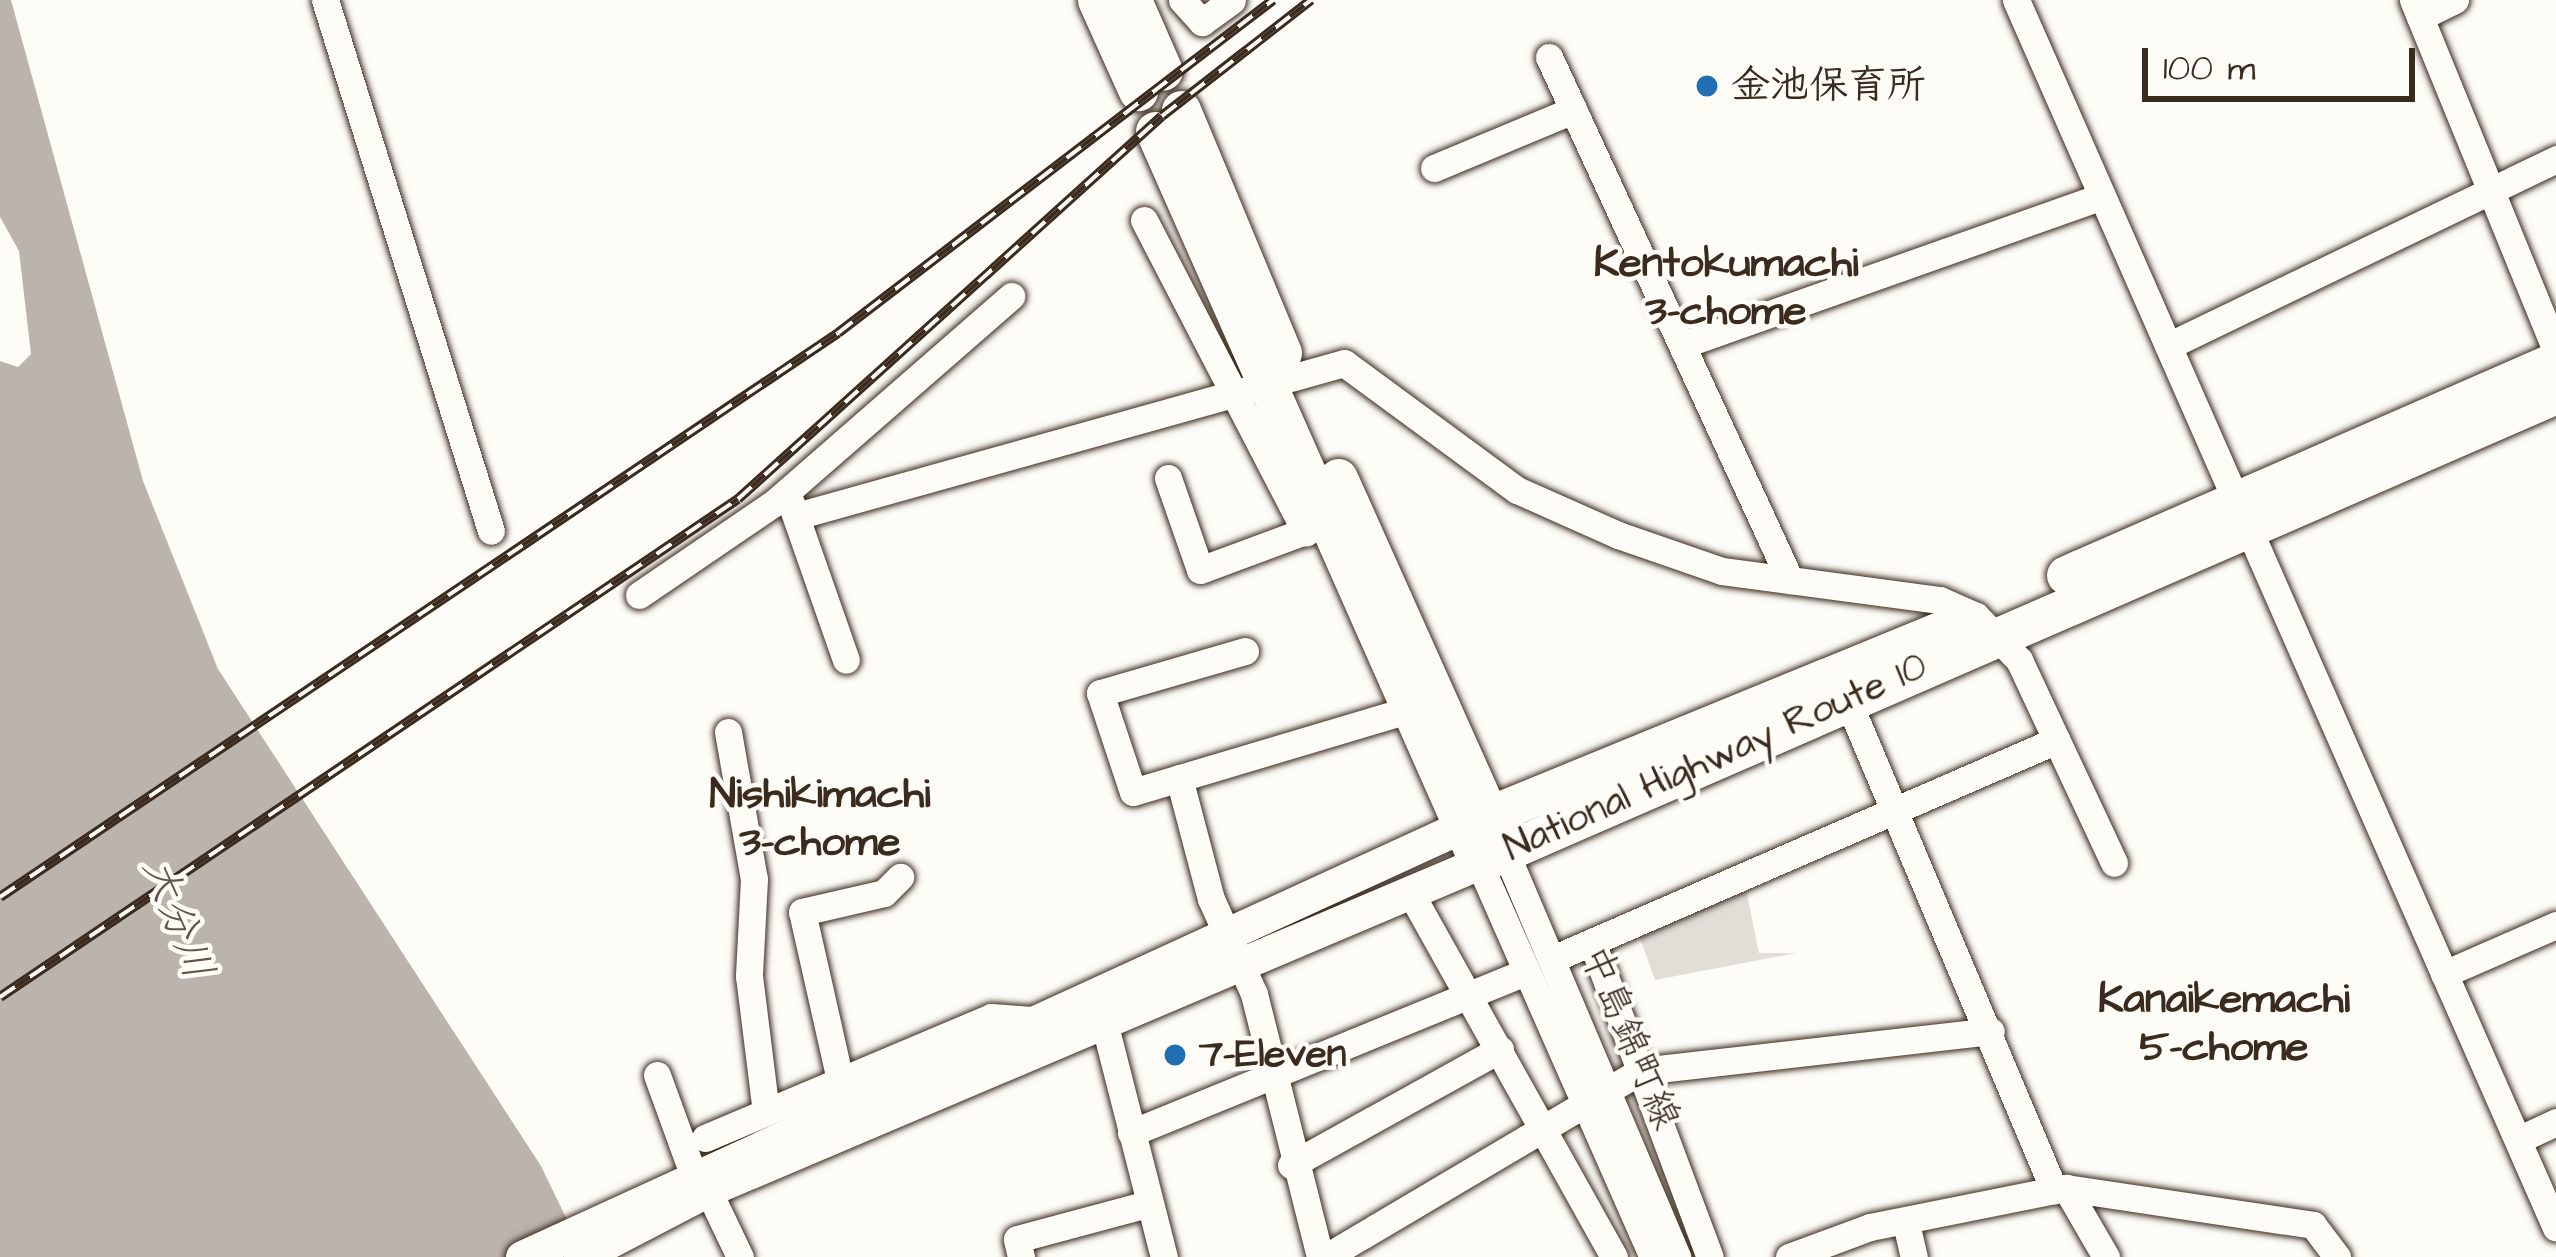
<!DOCTYPE html>
<meta charset="utf-8">
<style>
body{margin:0}
#map{position:relative;width:2556px;height:1257px;overflow:hidden;background:#fdfcf7;font-family:"Architects Daughter","Klee One",sans-serif}
div>[style]{position:absolute}
.green>*{inset:0;background:#e1ded7}
.water>*{inset:0;background:#bbb4ad}
.roads{filter:drop-shadow(0 0 3px #3b2a1e) drop-shadow(0 0 3px #3b2a1e)}
.minor>*{height:27px;margin:-13.5px;padding:0 13.5px;transform-origin:13.5px;border-radius:13.5px;background:#fdfcf7}
.major>*{height:33px;margin:-16.5px;padding:0 16.5px;transform-origin:16.5px;border-radius:16.5px;background:#fdfcf7}
.highway>*{height:39px;margin:-19.5px;padding:0 19.5px;transform-origin:19.5px;border-radius:19.5px;background:#fdfcf7}
.rail>*{height:10px;margin-top:-5px;transform-origin:0;background:repeating-linear-gradient(90deg,#fdfcf7 0 18px,#3b2a1e 0 36px);box-sizing:border-box;border-block:3px solid #3b2a1e}
.dots>*{width:33px;height:33px;translate:-50% -50%;box-sizing:border-box;border:6px solid #fdfcf7;border-radius:50%}
span{translate:-50% -50%;white-space:nowrap;text-align:center;line-height:1.15;-webkit-text-stroke:9px #fdfcf7;paint-order:stroke}
.poi-label{font-size:39px;color:#3b2a1e;font-weight:700}
.left{translate:0 -50%;text-align:left}
.street-label{font-size:39px;color:#3b2a1e}
.neighbourhood-label{font-size:42px;color:#3b2a1e;font-weight:700}
.water-label{font-size:42px;color:#615349;font-style:italic}
.scale{position:absolute;left:2142px;top:48px;width:273px;height:54px;box-sizing:border-box;border:6px solid #3b2a1e;border-top:0;padding-left:15px;font-size:36px;line-height:42px;white-space:nowrap;color:#3b2a1e;-webkit-text-stroke:9px #fdfcf7;paint-order:stroke}
</style>
<div id="map">
<div class="green">
<div style="clip-path:polygon(1746px 889px,1759px 953px,1796px 953px,1655px 980px,1638px 933px)"></div>
</div>
<div class="water">
<div style="clip-path:polygon(0 0,11px 0,143px 481px,218px 669px,541px 1166px,585px 1257px,0 1257px,0 361px,18px 367px,31px 354px,19px 251px,0 217px)"></div>
</div>
<div class="roads">
<div class="minor">
<div style="left:325px;top:0;width:556px;rotate:72.64deg"></div>
<div style="left:1182px;top:0;width:30px;rotate:48deg"></div>
<div style="left:1202px;top:22px;width:37px;rotate:-36deg"></div>
<div style="left:2016px;top:0;width:1341px;rotate:66.26deg"></div>
<div style="left:2413px;top:0;width:378px;rotate:67.8deg"></div>
<div style="left:2420px;top:17px;width:39px;rotate:-26deg"></div>
<div style="left:1549px;top:57px;width:576px;rotate:65.26deg"></div>
<div style="left:1434px;top:168px;width:151px;rotate:-22.6deg"></div>
<div style="left:1144px;top:220px;width:352px;rotate:62.6deg"></div>
<div style="left:1682px;top:345px;width:443px;rotate:-19.5deg"></div>
<div style="left:2168px;top:346px;width:431px;rotate:-25.7deg"></div>
<div style="left:1168px;top:478px;width:97px;rotate:70.8deg"></div>
<div style="left:1200px;top:570px;width:127px;rotate:-20.3deg"></div>
<div style="left:791px;top:503px;width:166px;rotate:70.7deg"></div>
<div style="left:800px;top:515px;width:565px;rotate:-15.61deg"></div>
<div style="left:1344px;top:363px;width:215px;rotate:36.3deg"></div>
<div style="left:1517px;top:490px;width:111px;rotate:24deg"></div>
<div style="left:1618px;top:535px;width:110px;rotate:19.1deg"></div>
<div style="left:1722px;top:571px;width:220px;rotate:7.6deg"></div>
<div style="left:1940px;top:600px;width:39px;rotate:24deg"></div>
<div style="left:1976px;top:616px;width:62px;rotate:45.7deg"></div>
<div style="left:2019px;top:660px;width:224px;rotate:64.9deg"></div>
<div style="left:639px;top:595px;width:163px;rotate:-34.3deg"></div>
<div style="left:774px;top:503px;width:315px;rotate:-41.1deg"></div>
<div style="left:1245px;top:651px;width:151px;rotate:163.8deg"></div>
<div style="left:1100px;top:693px;width:104px;rotate:71.6deg"></div>
<div style="left:1133px;top:792px;width:290px;rotate:-16.6deg"></div>
<div style="left:1848px;top:701px;width:531px;rotate:67.16deg"></div>
<div style="left:728px;top:732px;width:149px;rotate:80deg"></div>
<div style="left:754px;top:879px;width:97px;rotate:93deg"></div>
<div style="left:749px;top:976px;width:137px;rotate:82.9deg"></div>
<div style="left:1179px;top:778px;width:125px;rotate:75.2deg"></div>
<div style="left:1211px;top:899px;width:104px;rotate:65.6deg"></div>
<div style="left:1254px;top:994px;width:271px;rotate:75.9deg"></div>
<div style="left:1505px;top:851px;width:441px;rotate:67deg"></div>
<div style="left:1479px;top:863px;width:431px;rotate:66.2deg"></div>
<div style="left:1410px;top:892px;width:418px;rotate:60.8deg"></div>
<div style="left:1592px;top:942px;width:336px;rotate:69.5deg"></div>
<div style="left:1564px;top:954px;width:537px;rotate:-23.46deg"></div>
<div style="left:2444px;top:974px;width:122px;rotate:-23.6deg"></div>
<div style="left:1104px;top:1022px;width:243px;rotate:75.7deg"></div>
<div style="left:657px;top:1075px;width:102px;rotate:70deg"></div>
<div style="left:840px;top:1080px;width:172px;rotate:-102.7deg"></div>
<div style="left:802px;top:912px;width:84px;rotate:-13deg"></div>
<div style="left:884px;top:893px;width:23px;rotate:-45deg"></div>
<div style="left:1131px;top:1133px;width:414px;rotate:-22.2deg"></div>
<div style="left:705px;top:1138px;width:311px;rotate:-22.9deg"></div>
<div style="left:991px;top:1017px;width:41px;rotate:4.2deg"></div>
<div style="left:2520px;top:1139px;width:40px;rotate:-25deg"></div>
<div style="left:1291px;top:1165px;width:239px;rotate:-29deg"></div>
<div style="left:2066px;top:1188px;width:80px;rotate:59.9deg"></div>
<div style="left:708px;top:1190px;width:74px;rotate:64.5deg"></div>
<div style="left:1906px;top:1223px;width:35px;rotate:77deg"></div>
<div style="left:1021px;top:1257px;width:18px;rotate:-103deg"></div>
<div style="left:1017px;top:1239px;width:136px;rotate:-15deg"></div>
<div style="left:1326px;top:1257px;width:366px;rotate:-30.6deg"></div>
<div style="left:1641px;top:1071px;width:352px;rotate:-6.5deg"></div>
<div style="left:1789px;top:1257px;width:86px;rotate:-20.3deg"></div>
<div style="left:1870px;top:1227px;width:200px;rotate:-11.3deg"></div>
<div style="left:2066px;top:1188px;width:250px;rotate:8.5deg"></div>
<div style="left:2313px;top:1225px;width:40px;rotate:53deg"></div>
</div>
<div class="major">
<div style="left:522px;top:1257px;width:1035px;rotate:-24.61deg"></div>
<div style="left:580px;top:1257px;width:144px;rotate:-27.6deg"></div>
<div style="left:708px;top:1190px;width:837px;rotate:-22.98deg"></div>
</div>
<div class="highway">
<div style="left:1097px;top:0;width:100px;rotate:65.7deg"></div>
<div style="left:1132px;top:0;width:77px;rotate:66.4deg"></div>
<div style="left:1181px;top:110px;width:263px;rotate:67.4deg"></div>
<div style="left:1155px;top:131px;width:800px;rotate:66.12deg"></div>
<div style="left:1479px;top:863px;width:1175px;rotate:-23.53deg"></div>
<div style="left:1338px;top:478px;width:391px;rotate:65.9deg"></div>
<div style="left:2066px;top:575px;width:535px;rotate:-23.59deg"></div>
<div style="left:1463px;top:826px;width:528px;rotate:-22.24deg"></div>
</div>
</div>
<div class="rail">
<div style="left:0;top:897px;width:1010px;rotate:-33.94deg"></div>
<div style="left:838px;top:333px;width:548px;rotate:-37.43deg"></div>
<div style="left:0;top:997px;width:890px;rotate:-34.01deg"></div>
<div style="left:738px;top:499px;width:571px;rotate:-42.09deg"></div>
<div style="left:1162px;top:116px;width:189px;rotate:-37.9deg"></div>
</div>
<div class="dots">
<div style="left:1707px;top:86px;background:#1f6fb2"></div>
<div style="left:1175px;top:1055px;background:#1f6fb2"></div>
</div>
<div class="poi-label">
<span class="left" style="left:1731px;top:86px">金池保育所</span>
<span class="left" style="left:1199px;top:1055px">7-Eleven</span>
</div>
<div class="street-label">
<span style="left:1716px;top:758px;rotate:-24deg">National Highway Route 10</span>
<span style="left:1629px;top:1038px;rotate:67deg">中島錦町線</span>
</div>
<div class="neighbourhood-label">
<span style="left:1726px;top:288px">Kentokumachi<br>3-chome</span>
<span style="left:820px;top:819px">Nishikimachi<br>3-chome</span>
<span style="left:2224px;top:1024px">Kanaikemachi<br>5-chome</span>
</div>
<div class="water-label">
<span style="left:177px;top:919px;rotate:69deg">大分川</span>
</div>
<div class="scale">100 m</div>
</div>
